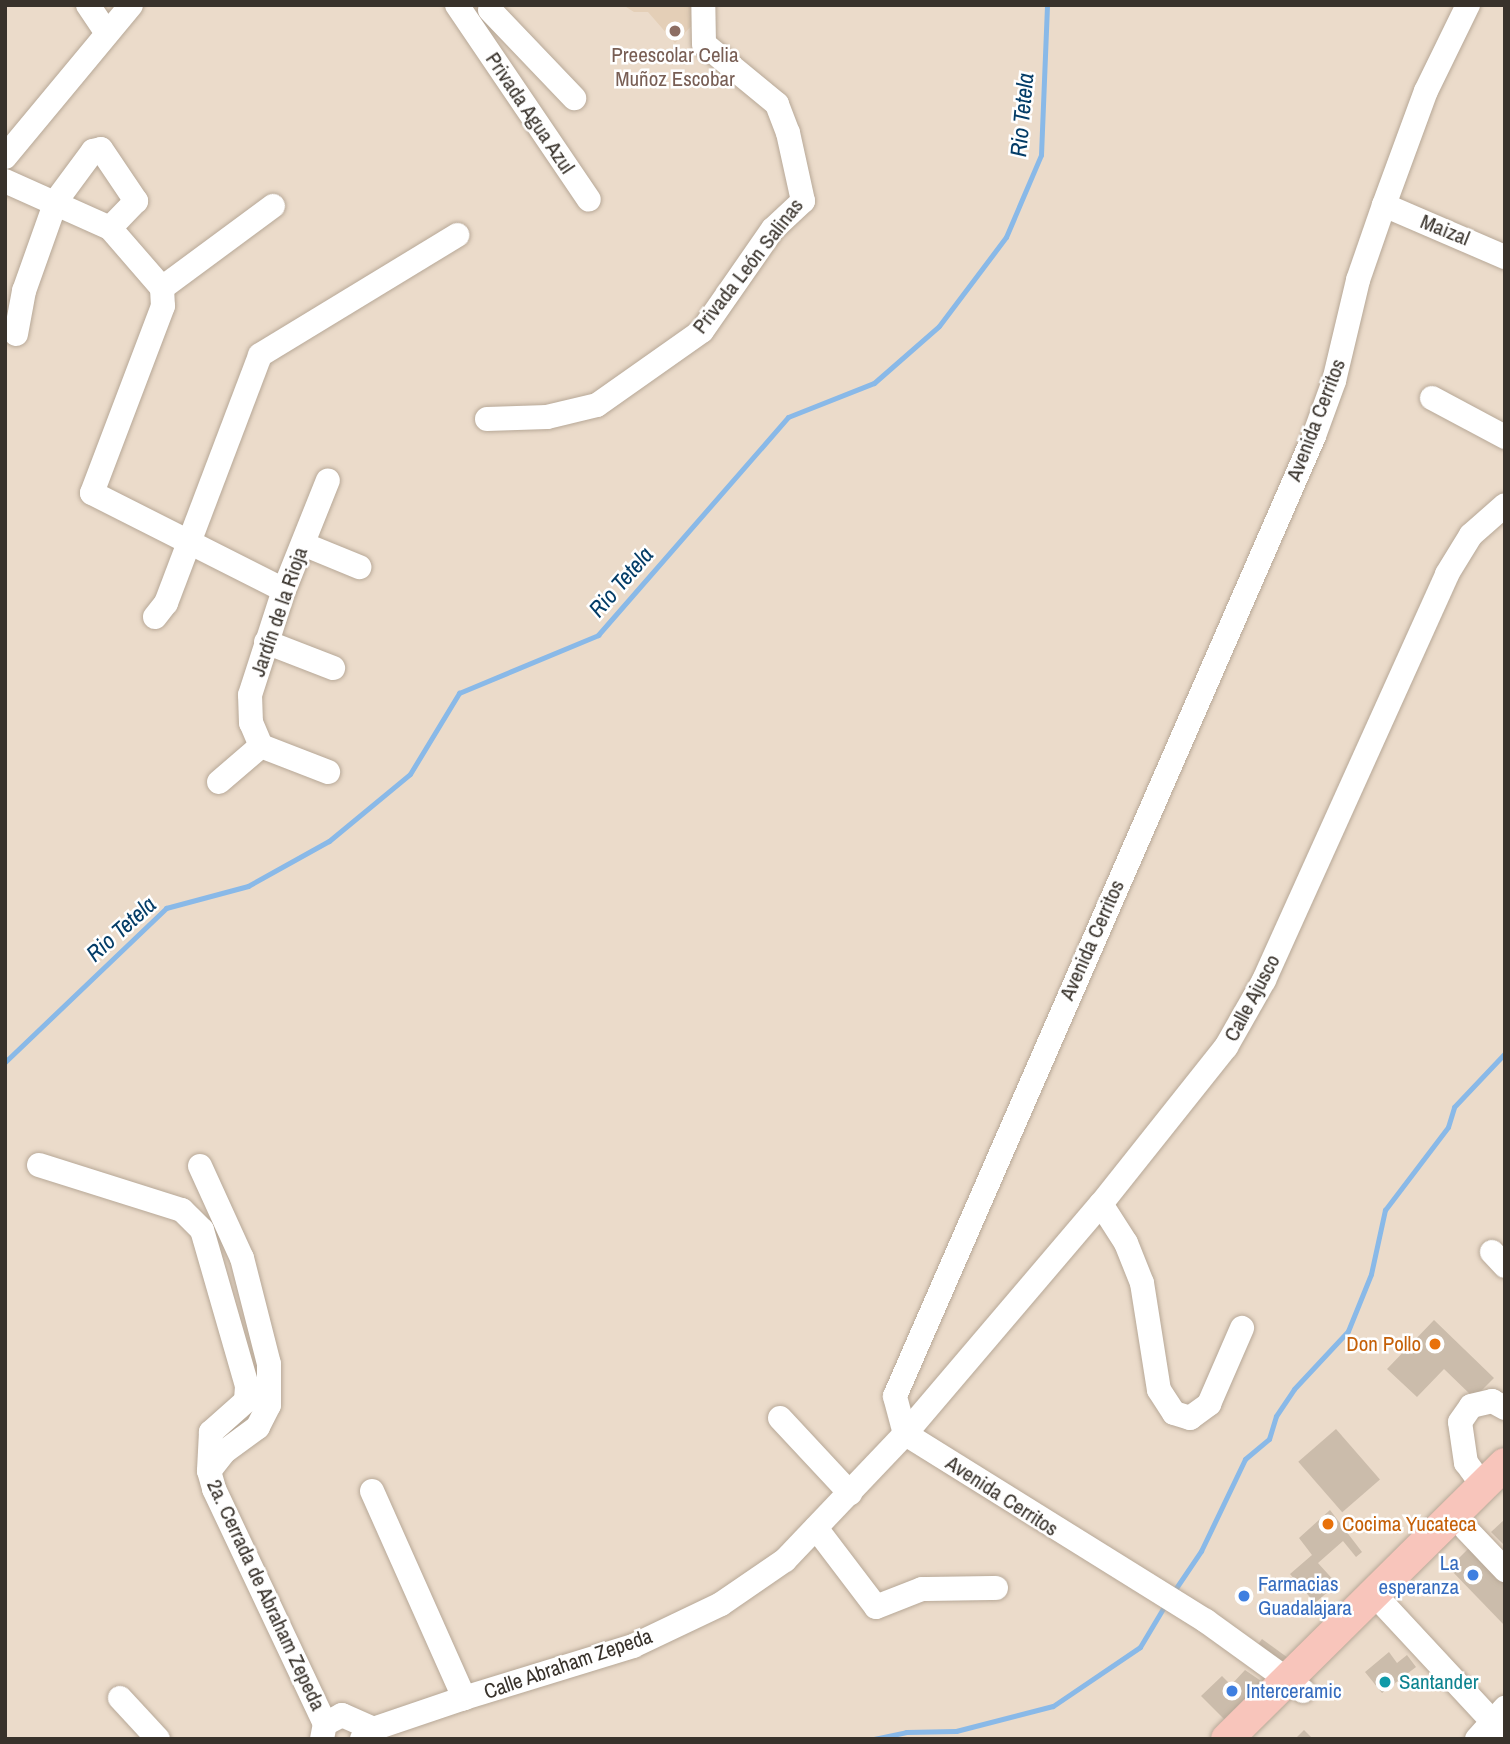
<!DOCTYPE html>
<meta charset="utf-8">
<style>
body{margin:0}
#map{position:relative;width:1510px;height:1744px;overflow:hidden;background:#ebdbca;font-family:"Archivo Narrow",sans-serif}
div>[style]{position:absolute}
.built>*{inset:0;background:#e4cfb7}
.stream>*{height:5px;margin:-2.5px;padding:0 2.5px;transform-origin:2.5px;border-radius:2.5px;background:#89b9e8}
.building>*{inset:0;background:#cbbcab;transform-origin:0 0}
.roads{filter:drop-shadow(0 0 2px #b7a897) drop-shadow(0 0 2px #b7a897)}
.minor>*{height:24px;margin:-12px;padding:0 12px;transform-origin:12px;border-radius:12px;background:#fff}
.major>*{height:32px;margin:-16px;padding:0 16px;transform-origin:16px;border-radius:16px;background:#f8c5bb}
.dots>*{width:19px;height:19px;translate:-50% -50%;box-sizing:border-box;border:4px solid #fff;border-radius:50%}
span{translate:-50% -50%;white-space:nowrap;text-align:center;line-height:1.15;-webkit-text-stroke:5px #fff;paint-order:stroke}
.education-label{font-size:21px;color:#785e54}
.street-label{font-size:21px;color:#38322b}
.food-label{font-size:21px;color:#c56008}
.right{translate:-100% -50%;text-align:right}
.left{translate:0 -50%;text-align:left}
.shop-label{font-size:21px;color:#366cbe}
.culture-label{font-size:21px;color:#0d838f}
.water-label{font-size:23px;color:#033c67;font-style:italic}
.frame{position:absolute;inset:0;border:7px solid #38322b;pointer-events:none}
</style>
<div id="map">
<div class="built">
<div style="clip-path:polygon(623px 5px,704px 5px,705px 12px,675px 43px,648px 12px,634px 12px)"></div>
</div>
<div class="stream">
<div style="left:5px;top:1062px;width:223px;rotate:-43.7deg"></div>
<div style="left:166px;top:908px;width:85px;rotate:-15deg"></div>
<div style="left:248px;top:886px;width:93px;rotate:-29.1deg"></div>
<div style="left:329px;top:841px;width:105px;rotate:-39.6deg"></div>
<div style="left:410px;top:774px;width:95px;rotate:-58.8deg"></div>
<div style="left:459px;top:693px;width:151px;rotate:-22.6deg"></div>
<div style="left:598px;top:635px;width:289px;rotate:-48.9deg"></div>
<div style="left:788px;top:417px;width:92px;rotate:-21.6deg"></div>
<div style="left:874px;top:383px;width:86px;rotate:-41.2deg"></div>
<div style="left:939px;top:326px;width:111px;rotate:-53deg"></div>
<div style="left:1006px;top:237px;width:89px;rotate:-66.9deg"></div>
<div style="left:1041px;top:155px;width:150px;rotate:-87.7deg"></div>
<div style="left:1172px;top:1594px;width:52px;rotate:-56deg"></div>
<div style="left:1201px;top:1551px;width:102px;rotate:-64.4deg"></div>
<div style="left:1245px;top:1459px;width:31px;rotate:-40deg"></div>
<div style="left:1269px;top:1439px;width:24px;rotate:-73deg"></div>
<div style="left:1276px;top:1416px;width:32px;rotate:-56deg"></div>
<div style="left:1294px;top:1389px;width:79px;rotate:-47deg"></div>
<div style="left:1348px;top:1331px;width:61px;rotate:-68deg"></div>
<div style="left:1371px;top:1274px;width:66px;rotate:-77.7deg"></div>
<div style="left:1385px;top:1210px;width:104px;rotate:-52.8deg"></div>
<div style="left:1448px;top:1127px;width:21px;rotate:-73deg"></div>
<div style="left:1454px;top:1107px;width:74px;rotate:-46.6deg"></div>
<div style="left:874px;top:1739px;width:33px;rotate:-12deg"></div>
<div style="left:906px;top:1732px;width:50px;rotate:-1.1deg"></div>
<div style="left:956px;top:1731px;width:100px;rotate:-14.5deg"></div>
<div style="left:1053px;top:1706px;width:105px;rotate:-34.1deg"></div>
<div style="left:1140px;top:1647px;width:49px;rotate:-59.2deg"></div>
</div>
<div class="building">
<div style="clip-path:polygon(1434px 1320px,1494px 1378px,1474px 1398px,1444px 1369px,1417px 1397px,1387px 1369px)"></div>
<div style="left:1336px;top:1429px;width:67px;height:50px;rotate:49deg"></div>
<div style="clip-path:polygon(1330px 1510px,1362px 1552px,1356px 1557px,1343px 1541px,1318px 1563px,1337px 1584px,1315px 1603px,1290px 1574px,1312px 1555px,1299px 1538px)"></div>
<div style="clip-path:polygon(1505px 1519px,1505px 1546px,1491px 1532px)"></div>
<div style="clip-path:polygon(1470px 1547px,1505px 1582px,1505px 1626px,1449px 1568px)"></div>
<div style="left:1262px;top:1639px;width:31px;height:12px;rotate:36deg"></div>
<div style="clip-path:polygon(1389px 1652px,1397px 1663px,1407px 1655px,1416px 1667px,1382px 1693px,1365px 1672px)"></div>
<div style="clip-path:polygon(1245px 1670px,1264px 1683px,1227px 1722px,1201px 1696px,1222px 1676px,1231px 1685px)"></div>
<div style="clip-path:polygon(1304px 1730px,1313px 1739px,1295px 1739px)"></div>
</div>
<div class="roads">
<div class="minor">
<div style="left:88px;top:5px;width:34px;rotate:56deg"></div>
<div style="left:457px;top:5px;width:235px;rotate:55.9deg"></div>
<div style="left:490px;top:10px;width:122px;rotate:46.3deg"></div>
<div style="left:5px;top:157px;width:197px;rotate:-50.3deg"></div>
<div style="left:5px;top:181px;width:115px;rotate:24.1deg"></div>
<div style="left:110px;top:228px;width:79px;rotate:49.1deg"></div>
<div style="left:162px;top:288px;width:18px;rotate:87deg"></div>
<div style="left:163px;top:306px;width:200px;rotate:110.8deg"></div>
<div style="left:92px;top:493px;width:215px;rotate:26.8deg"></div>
<div style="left:1384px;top:205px;width:132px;rotate:23.3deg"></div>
<div style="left:162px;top:288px;width:138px;rotate:-36.5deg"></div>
<div style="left:16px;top:334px;width:44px;rotate:-79.5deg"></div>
<div style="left:24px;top:291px;width:96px;rotate:-70.4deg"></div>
<div style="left:56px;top:201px;width:62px;rotate:-53.5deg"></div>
<div style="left:93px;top:151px;width:8px;rotate:-14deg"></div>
<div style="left:101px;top:149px;width:63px;rotate:56.1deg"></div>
<div style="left:136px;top:201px;width:37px;rotate:134deg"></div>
<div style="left:1432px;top:398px;width:83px;rotate:28.1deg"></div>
<div style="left:487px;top:419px;width:60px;rotate:-1.9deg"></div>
<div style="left:547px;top:417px;width:51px;rotate:-13.5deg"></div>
<div style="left:597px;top:405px;width:128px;rotate:-35.2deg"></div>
<div style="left:702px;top:331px;width:124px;rotate:-55.2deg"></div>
<div style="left:773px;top:229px;width:41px;rotate:-43deg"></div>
<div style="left:803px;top:201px;width:70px;rotate:-102.4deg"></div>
<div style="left:788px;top:133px;width:31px;rotate:-111deg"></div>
<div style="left:777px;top:104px;width:94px;rotate:-140.6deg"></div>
<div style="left:704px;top:44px;width:39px;rotate:-91deg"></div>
<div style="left:303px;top:544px;width:61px;rotate:22.3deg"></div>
<div style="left:155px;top:617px;width:18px;rotate:-52deg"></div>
<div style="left:166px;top:603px;width:265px;rotate:-69.2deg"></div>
<div style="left:260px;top:355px;width:231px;rotate:-31.3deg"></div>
<div style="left:266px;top:642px;width:72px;rotate:21.2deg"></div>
<div style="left:261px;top:746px;width:25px;rotate:-113deg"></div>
<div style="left:251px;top:723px;width:28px;rotate:-92deg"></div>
<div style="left:250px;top:695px;width:110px;rotate:-72.1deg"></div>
<div style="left:284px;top:590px;width:118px;rotate:-68.2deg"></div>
<div style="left:261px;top:746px;width:72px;rotate:21.2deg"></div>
<div style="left:219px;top:782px;width:55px;rotate:-40.6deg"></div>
<div style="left:39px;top:1165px;width:150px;rotate:17.5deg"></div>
<div style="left:182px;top:1210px;width:28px;rotate:45deg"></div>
<div style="left:202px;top:1230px;width:162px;rotate:73.9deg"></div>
<div style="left:247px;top:1386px;width:15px;rotate:94deg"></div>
<div style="left:246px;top:1401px;width:47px;rotate:138.5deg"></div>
<div style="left:211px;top:1432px;width:39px;rotate:93deg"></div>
<div style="left:200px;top:1166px;width:101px;rotate:65.5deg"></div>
<div style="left:242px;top:1258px;width:109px;rotate:75.7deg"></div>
<div style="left:269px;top:1364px;width:41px;rotate:90deg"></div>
<div style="left:269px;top:1405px;width:25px;rotate:117deg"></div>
<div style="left:258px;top:1427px;width:42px;rotate:143.7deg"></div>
<div style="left:224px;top:1452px;width:24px;rotate:128deg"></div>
<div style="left:209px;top:1471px;width:19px;rotate:74deg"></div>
<div style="left:214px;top:1489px;width:260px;rotate:64.7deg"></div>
<div style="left:1101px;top:1204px;width:46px;rotate:57.3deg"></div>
<div style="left:1126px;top:1243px;width:43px;rotate:68.2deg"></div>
<div style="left:1142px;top:1283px;width:108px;rotate:81deg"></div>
<div style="left:1159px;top:1390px;width:27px;rotate:57deg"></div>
<div style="left:1174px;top:1413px;width:17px;rotate:17deg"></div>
<div style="left:1190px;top:1418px;width:24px;rotate:-36deg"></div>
<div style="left:1209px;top:1404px;width:83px;rotate:-66.5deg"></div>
<div style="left:1492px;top:1252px;width:19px;rotate:47deg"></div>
<div style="left:780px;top:1418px;width:103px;rotate:47deg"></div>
<div style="left:1483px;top:1486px;width:29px;rotate:-126deg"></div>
<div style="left:1466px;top:1463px;width:41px;rotate:-98.3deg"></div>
<div style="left:1460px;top:1422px;width:19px;rotate:-55deg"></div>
<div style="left:1471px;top:1406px;width:22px;rotate:-13deg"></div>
<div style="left:1492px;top:1401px;width:15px;rotate:28deg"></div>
<div style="left:372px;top:1491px;width:227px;rotate:66deg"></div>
<div style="left:816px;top:1528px;width:99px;rotate:52.8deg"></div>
<div style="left:876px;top:1607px;width:49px;rotate:-21.4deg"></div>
<div style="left:922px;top:1589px;width:74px;rotate:-0.8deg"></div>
<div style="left:1466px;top:1529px;width:57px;rotate:46.4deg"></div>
<div style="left:1373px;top:1593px;width:176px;rotate:47.1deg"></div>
<div style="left:1493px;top:1722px;width:20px;rotate:60deg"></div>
<div style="left:1303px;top:1691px;width:120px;rotate:-144.2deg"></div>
<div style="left:1206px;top:1621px;width:354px;rotate:-148.1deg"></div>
<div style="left:905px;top:1434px;width:39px;rotate:-105deg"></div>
<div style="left:895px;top:1396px;width:1047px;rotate:-66.42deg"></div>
<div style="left:1314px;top:436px;width:59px;rotate:-70deg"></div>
<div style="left:1334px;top:381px;width:104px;rotate:-76.6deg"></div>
<div style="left:1358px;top:280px;width:79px;rotate:-70.9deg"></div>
<div style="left:1384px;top:205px;width:121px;rotate:-69.8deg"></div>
<div style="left:1426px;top:91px;width:96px;rotate:-64deg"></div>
<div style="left:120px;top:1698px;width:56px;rotate:47.2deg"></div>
<div style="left:322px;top:1739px;width:15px;rotate:-79deg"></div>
<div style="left:325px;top:1724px;width:19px;rotate:-28deg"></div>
<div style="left:342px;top:1715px;width:34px;rotate:24deg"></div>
<div style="left:362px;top:1739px;width:15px;rotate:-42deg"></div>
<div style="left:373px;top:1729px;width:96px;rotate:-18.8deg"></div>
<div style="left:464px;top:1698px;width:177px;rotate:-17.1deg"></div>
<div style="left:633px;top:1646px;width:98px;rotate:-25.5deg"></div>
<div style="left:721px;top:1604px;width:78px;rotate:-34.5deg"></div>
<div style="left:785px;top:1560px;width:174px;rotate:-46.4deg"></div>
<div style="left:905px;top:1434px;width:302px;rotate:-49.6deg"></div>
<div style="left:1101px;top:1204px;width:201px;rotate:-51.5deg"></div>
<div style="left:1226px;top:1047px;width:77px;rotate:-60.4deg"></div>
<div style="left:1264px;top:980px;width:445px;rotate:-65.7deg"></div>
<div style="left:1447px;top:574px;width:46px;rotate:-58.4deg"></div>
<div style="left:1471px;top:535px;width:45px;rotate:-41.4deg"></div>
<div style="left:1477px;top:1739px;width:42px;rotate:-47.9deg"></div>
</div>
<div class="major">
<div style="left:1227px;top:1739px;width:391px;rotate:-44.7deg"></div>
</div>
</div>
<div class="dots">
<div style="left:675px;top:31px;background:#8d6e63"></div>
<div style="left:1435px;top:1344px;background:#e8710a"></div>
<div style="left:1328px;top:1524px;background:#e8710a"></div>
<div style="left:1473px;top:1575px;background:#3f7fe0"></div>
<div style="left:1244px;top:1596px;background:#3f7fe0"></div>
<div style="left:1385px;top:1682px;background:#0f9aa8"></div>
<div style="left:1232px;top:1691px;background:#3f7fe0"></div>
</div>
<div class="education-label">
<span style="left:675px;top:67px">Preescolar Celia<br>Muñoz Escobar</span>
</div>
<div class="street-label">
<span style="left:530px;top:113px;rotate:56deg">Privada Agua Azul</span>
<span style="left:1445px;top:230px;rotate:22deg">Maizal</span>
<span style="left:748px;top:266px;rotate:-52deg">Privada León Salinas</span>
<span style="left:1316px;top:420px;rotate:-69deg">Avenida Cerritos</span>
<span style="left:279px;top:612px;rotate:-71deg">Jardín de la Rioja</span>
<span style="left:1092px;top:940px;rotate:-66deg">Avenida Cerritos</span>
<span style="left:1252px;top:998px;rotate:-62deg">Calle Ajusco</span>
<span style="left:1002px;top:1496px;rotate:33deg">Avenida Cerritos</span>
<span style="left:266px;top:1595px;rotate:65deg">2a. Cerrada de Abraham Zepeda</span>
<span style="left:568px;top:1664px;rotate:-19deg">Calle Abraham Zepeda</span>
</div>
<div class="food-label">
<span class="right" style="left:1421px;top:1344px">Don Pollo</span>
<span class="left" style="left:1342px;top:1524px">Cocima Yucateca</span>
</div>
<div class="shop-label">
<span class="right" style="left:1459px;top:1575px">La<br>esperanza</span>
<span class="left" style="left:1258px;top:1596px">Farmacias<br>Guadalajara</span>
<span class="left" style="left:1246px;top:1691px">Interceramic</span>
</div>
<div class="culture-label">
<span class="left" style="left:1399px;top:1682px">Santander</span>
</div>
<div class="water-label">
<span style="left:1022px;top:115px;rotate:-85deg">Rio Tetela</span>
<span style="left:621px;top:582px;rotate:-49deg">Rio Tetela</span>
<span style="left:121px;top:929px;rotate:-42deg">Rio Tetela</span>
</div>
<div class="frame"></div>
</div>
